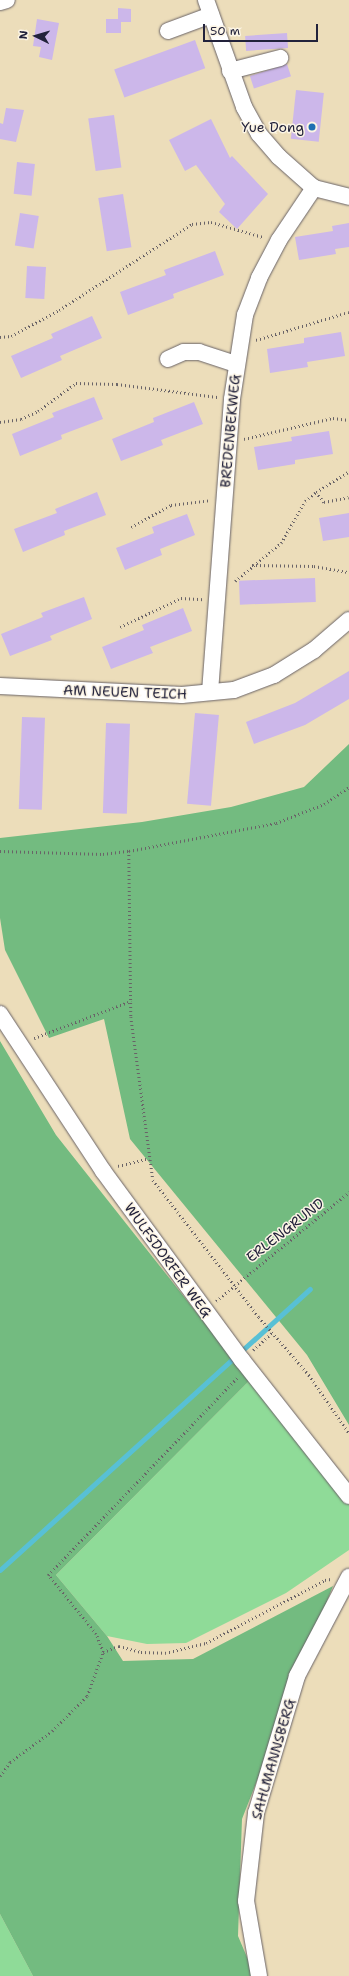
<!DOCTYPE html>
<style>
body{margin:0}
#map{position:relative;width:349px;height:1976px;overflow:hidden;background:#ecddba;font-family:"Shantell Sans",sans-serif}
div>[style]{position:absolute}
.green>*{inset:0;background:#8fdb98}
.forest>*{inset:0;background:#73bb80}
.stream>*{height:4.5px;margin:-2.25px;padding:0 2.25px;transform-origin:2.25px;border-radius:2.25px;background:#58c0d5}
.building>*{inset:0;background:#ccb7ea;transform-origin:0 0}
.path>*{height:2.5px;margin-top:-1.25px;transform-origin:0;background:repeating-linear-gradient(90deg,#696367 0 1px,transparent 0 4px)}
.roads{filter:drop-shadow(0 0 1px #696367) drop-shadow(0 0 1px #696367)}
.minor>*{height:16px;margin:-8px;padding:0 8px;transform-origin:8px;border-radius:8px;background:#fff}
.dots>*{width:11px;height:11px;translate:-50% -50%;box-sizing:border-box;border:2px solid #fcf5e5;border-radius:50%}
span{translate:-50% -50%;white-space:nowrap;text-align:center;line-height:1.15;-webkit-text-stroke:3px #fcf5e5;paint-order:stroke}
.poi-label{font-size:14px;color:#22223b}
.right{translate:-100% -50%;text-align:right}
.street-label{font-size:14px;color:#22223b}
.north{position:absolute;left:16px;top:16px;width:40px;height:40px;-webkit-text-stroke:3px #fcf5e5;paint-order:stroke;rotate:275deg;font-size:11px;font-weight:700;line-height:16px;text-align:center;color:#22223b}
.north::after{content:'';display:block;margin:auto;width:14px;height:18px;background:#22223b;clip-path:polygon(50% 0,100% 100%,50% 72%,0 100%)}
.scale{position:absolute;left:203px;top:24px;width:115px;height:18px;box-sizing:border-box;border:2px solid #22223b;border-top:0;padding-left:5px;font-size:12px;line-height:14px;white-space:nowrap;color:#22223b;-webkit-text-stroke:3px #fcf5e5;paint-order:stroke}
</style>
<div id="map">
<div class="green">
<div style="clip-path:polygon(250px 1380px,349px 1504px,349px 1550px,286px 1593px,186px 1643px,147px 1644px,107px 1636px,56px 1575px)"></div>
<div style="clip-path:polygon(0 1914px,33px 1976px,0 1976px)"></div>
</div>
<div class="forest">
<div style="clip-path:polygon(349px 744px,349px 1425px,307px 1355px,130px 1139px,104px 1019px,49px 1038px,5px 950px,0 918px,0 838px,142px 822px,231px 807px,304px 787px)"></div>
<div style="clip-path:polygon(0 1041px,56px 1135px,250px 1380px,56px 1575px,107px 1636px,123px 1661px,193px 1659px,333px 1586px,242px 1819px,238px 1936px,255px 1976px,33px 1976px,0 1914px)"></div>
</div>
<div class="stream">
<div style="left:0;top:1570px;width:418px;rotate:-42.2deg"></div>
</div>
<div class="building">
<div style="clip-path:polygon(118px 8px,131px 9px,131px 22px,121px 22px,121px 33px,106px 33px,106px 19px,118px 19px)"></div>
<div style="clip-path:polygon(37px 19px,59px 23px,52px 60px,39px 57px,41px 47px,33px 46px)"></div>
<div style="left:287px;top:33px;width:15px;height:42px;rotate:86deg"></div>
<div style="left:195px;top:40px;width:30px;height:86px;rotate:70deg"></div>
<div style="left:287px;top:64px;width:13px;height:39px;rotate:72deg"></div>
<div style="left:296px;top:90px;width:28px;height:49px;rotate:6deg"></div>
<div style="clip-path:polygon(6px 108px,24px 110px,16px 142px,0 139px,0 123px,3px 124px)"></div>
<div style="left:114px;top:115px;width:53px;height:26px;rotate:82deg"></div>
<div style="clip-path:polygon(211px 119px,230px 158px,232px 156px,268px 194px,237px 229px,219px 212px,225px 204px,196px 165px,185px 171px,169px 140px)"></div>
<div style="left:17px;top:162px;width:18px;height:32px;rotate:6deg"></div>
<div style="left:123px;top:194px;width:54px;height:25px;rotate:81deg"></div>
<div style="left:20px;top:213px;width:19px;height:33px;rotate:9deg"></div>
<div style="clip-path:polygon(349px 223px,349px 247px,335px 249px,336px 254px,299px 260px,295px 237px,333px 231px,332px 226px)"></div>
<div style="clip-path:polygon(215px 251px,224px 275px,173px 294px,174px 298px,128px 315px,120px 292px,166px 275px,164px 270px)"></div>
<div style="left:27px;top:266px;width:19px;height:32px;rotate:3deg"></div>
<div style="clip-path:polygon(92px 316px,102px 338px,60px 356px,62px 360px,21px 378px,11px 356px,53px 338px,51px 334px)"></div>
<div style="clip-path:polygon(341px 332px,345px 356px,307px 362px,308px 367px,270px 373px,267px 349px,304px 343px,304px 338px)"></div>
<div style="clip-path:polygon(94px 397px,103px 419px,61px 435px,62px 439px,20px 456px,12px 434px,54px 417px,52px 413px)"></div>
<div style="clip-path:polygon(194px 402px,203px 424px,161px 440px,163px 445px,121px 461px,112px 439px,154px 422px,153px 418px)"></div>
<div style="clip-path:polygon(329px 431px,333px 454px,295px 460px,295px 464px,258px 470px,254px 447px,292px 441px,291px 437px)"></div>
<div style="clip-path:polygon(97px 492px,106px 515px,64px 531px,65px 535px,23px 552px,14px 529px,57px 513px,55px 509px)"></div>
<div style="clip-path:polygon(349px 513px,349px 537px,323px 541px,319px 518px)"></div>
<div style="clip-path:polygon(187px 514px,195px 535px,160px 549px,162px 555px,125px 570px,116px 548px,154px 533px,152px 527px)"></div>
<div style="left:315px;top:578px;width:24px;height:76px;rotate:88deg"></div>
<div style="clip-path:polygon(84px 597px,92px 619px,50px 636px,52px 640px,10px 656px,1px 634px,43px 617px,41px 613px)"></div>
<div style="clip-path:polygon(183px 608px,192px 631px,150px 647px,153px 653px,111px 669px,102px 647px,144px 630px,142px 625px)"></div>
<div style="clip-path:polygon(349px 671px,349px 699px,305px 725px,254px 744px,246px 722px,295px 703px)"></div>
<div style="left:195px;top:713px;width:24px;height:91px;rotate:5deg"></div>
<div style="left:22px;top:717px;width:23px;height:92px;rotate:2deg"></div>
<div style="left:106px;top:723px;width:24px;height:90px;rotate:2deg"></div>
</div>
<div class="path">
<div style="left:0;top:337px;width:11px;rotate:-5deg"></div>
<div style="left:11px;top:336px;width:55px;rotate:-28.4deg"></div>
<div style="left:59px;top:310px;width:158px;rotate:-32.9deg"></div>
<div style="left:192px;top:224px;width:19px;rotate:-6deg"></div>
<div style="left:211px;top:222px;width:54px;rotate:16.1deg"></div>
<div style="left:256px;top:340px;width:97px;rotate:-16.8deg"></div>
<div style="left:0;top:422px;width:21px;rotate:-8deg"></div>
<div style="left:21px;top:419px;width:19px;rotate:-25deg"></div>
<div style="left:38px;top:411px;width:47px;rotate:-36.4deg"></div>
<div style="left:76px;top:383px;width:41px;rotate:1.4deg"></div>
<div style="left:117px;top:384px;width:101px;rotate:7.4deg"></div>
<div style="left:244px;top:439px;width:91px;rotate:-13.3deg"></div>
<div style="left:333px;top:418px;width:16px;rotate:7deg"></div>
<div style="left:316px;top:492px;width:13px;rotate:51deg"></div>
<div style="left:324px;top:502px;width:25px;rotate:-11deg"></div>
<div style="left:131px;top:527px;width:46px;rotate:-28.8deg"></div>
<div style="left:171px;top:505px;width:38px;rotate:-7deg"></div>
<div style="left:252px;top:565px;width:62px;rotate:0.9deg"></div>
<div style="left:314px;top:566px;width:36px;rotate:10deg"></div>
<div style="left:235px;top:581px;width:60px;rotate:-39.6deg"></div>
<div style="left:281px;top:543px;width:48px;rotate:-60.3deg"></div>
<div style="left:305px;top:501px;width:14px;rotate:-39deg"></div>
<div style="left:316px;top:492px;width:39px;rotate:-32deg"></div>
<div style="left:120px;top:627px;width:68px;rotate:-25.4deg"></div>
<div style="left:181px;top:598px;width:22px;rotate:3deg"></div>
<div style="left:0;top:851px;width:103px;rotate:1.7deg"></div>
<div style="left:103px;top:854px;width:26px;rotate:-7deg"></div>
<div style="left:129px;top:851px;width:150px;rotate:-10.8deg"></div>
<div style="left:276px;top:823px;width:52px;rotate:-21.6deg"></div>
<div style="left:324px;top:804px;width:30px;rotate:-34deg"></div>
<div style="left:129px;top:851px;width:166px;rotate:89.3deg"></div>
<div style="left:131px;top:1017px;width:164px;rotate:82.3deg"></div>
<div style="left:153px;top:1180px;width:173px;rotate:52.3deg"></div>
<div style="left:259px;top:1317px;width:77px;rotate:49.2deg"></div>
<div style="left:309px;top:1375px;width:70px;rotate:55.4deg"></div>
<div style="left:34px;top:1038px;width:104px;rotate:-20.9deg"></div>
<div style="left:118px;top:1166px;width:32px;rotate:-14deg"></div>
<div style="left:216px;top:1301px;width:172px;rotate:-39.3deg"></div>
<div style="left:253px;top:1350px;width:25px;rotate:-42deg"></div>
<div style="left:103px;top:1652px;width:19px;rotate:-111deg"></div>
<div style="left:96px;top:1634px;width:76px;rotate:-129.1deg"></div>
<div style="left:48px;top:1575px;width:274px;rotate:-46.2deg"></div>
<div style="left:103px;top:1652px;width:17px;rotate:-21deg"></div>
<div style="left:119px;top:1646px;width:23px;rotate:15deg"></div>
<div style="left:141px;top:1652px;width:24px;rotate:2deg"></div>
<div style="left:165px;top:1653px;width:42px;rotate:-13.7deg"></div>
<div style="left:206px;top:1643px;width:135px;rotate:-27.9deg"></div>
<div style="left:325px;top:1580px;width:6px;rotate:-9deg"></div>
<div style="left:0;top:1776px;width:17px;rotate:-54deg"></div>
<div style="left:10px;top:1762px;width:52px;rotate:-36.4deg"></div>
<div style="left:52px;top:1731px;width:49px;rotate:-45deg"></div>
<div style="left:87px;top:1696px;width:47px;rotate:-70deg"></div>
</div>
<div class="roads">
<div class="minor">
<div style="left:206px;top:0;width:114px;rotate:70.4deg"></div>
<div style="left:244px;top:107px;width:31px;rotate:61deg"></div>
<div style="left:259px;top:134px;width:30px;rotate:49deg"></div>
<div style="left:279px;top:157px;width:47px;rotate:41.5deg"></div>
<div style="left:314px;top:188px;width:36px;rotate:14deg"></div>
<div style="left:0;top:2px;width:7px;rotate:-16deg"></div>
<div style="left:168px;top:31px;width:46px;rotate:-20.4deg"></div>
<div style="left:230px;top:71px;width:52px;rotate:-14.6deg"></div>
<div style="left:168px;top:359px;width:17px;rotate:-24deg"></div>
<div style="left:184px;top:352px;width:15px"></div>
<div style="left:199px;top:352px;width:39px;rotate:18deg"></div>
<div style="left:0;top:686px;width:182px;rotate:2.8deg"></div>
<div style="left:182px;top:695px;width:52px;rotate:-5.5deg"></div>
<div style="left:234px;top:690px;width:43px;rotate:-20.6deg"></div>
<div style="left:274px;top:675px;width:47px;rotate:-32deg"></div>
<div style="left:314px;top:650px;width:46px;rotate:-40.6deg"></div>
<div style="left:210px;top:692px;width:294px;rotate:-85.7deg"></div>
<div style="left:232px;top:399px;width:85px;rotate:-81.2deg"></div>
<div style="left:245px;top:315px;width:40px;rotate:-69deg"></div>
<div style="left:259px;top:278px;width:43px;rotate:-62.2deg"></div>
<div style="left:279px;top:240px;width:63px;rotate:-56.1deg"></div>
<div style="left:0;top:1014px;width:188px;rotate:56.7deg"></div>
<div style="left:103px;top:1171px;width:235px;rotate:53.7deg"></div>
<div style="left:242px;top:1360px;width:173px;rotate:51.8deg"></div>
<div style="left:259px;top:1976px;width:76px;rotate:-99.8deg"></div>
<div style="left:246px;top:1901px;width:89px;rotate:-83.5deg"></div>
<div style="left:256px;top:1813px;width:143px;rotate:-73.3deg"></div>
<div style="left:297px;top:1676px;width:112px;rotate:-62.3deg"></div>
</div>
</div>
<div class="dots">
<div style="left:312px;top:127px;background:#1f6fb2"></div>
</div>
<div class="poi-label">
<span class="right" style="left:304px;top:127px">Yue Dong</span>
</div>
<div class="street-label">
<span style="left:230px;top:431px;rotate:-85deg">BREDENBEKWEG</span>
<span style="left:125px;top:692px;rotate:2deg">AM NEUEN TEICH</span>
<span style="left:285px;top:1230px;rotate:-38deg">ERLENGRUND</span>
<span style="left:168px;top:1260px;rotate:54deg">WULFSDORFER WEG</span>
<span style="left:273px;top:1759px;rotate:-74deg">SAHLMANNSBERG</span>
</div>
<div class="north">N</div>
<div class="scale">50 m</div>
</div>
